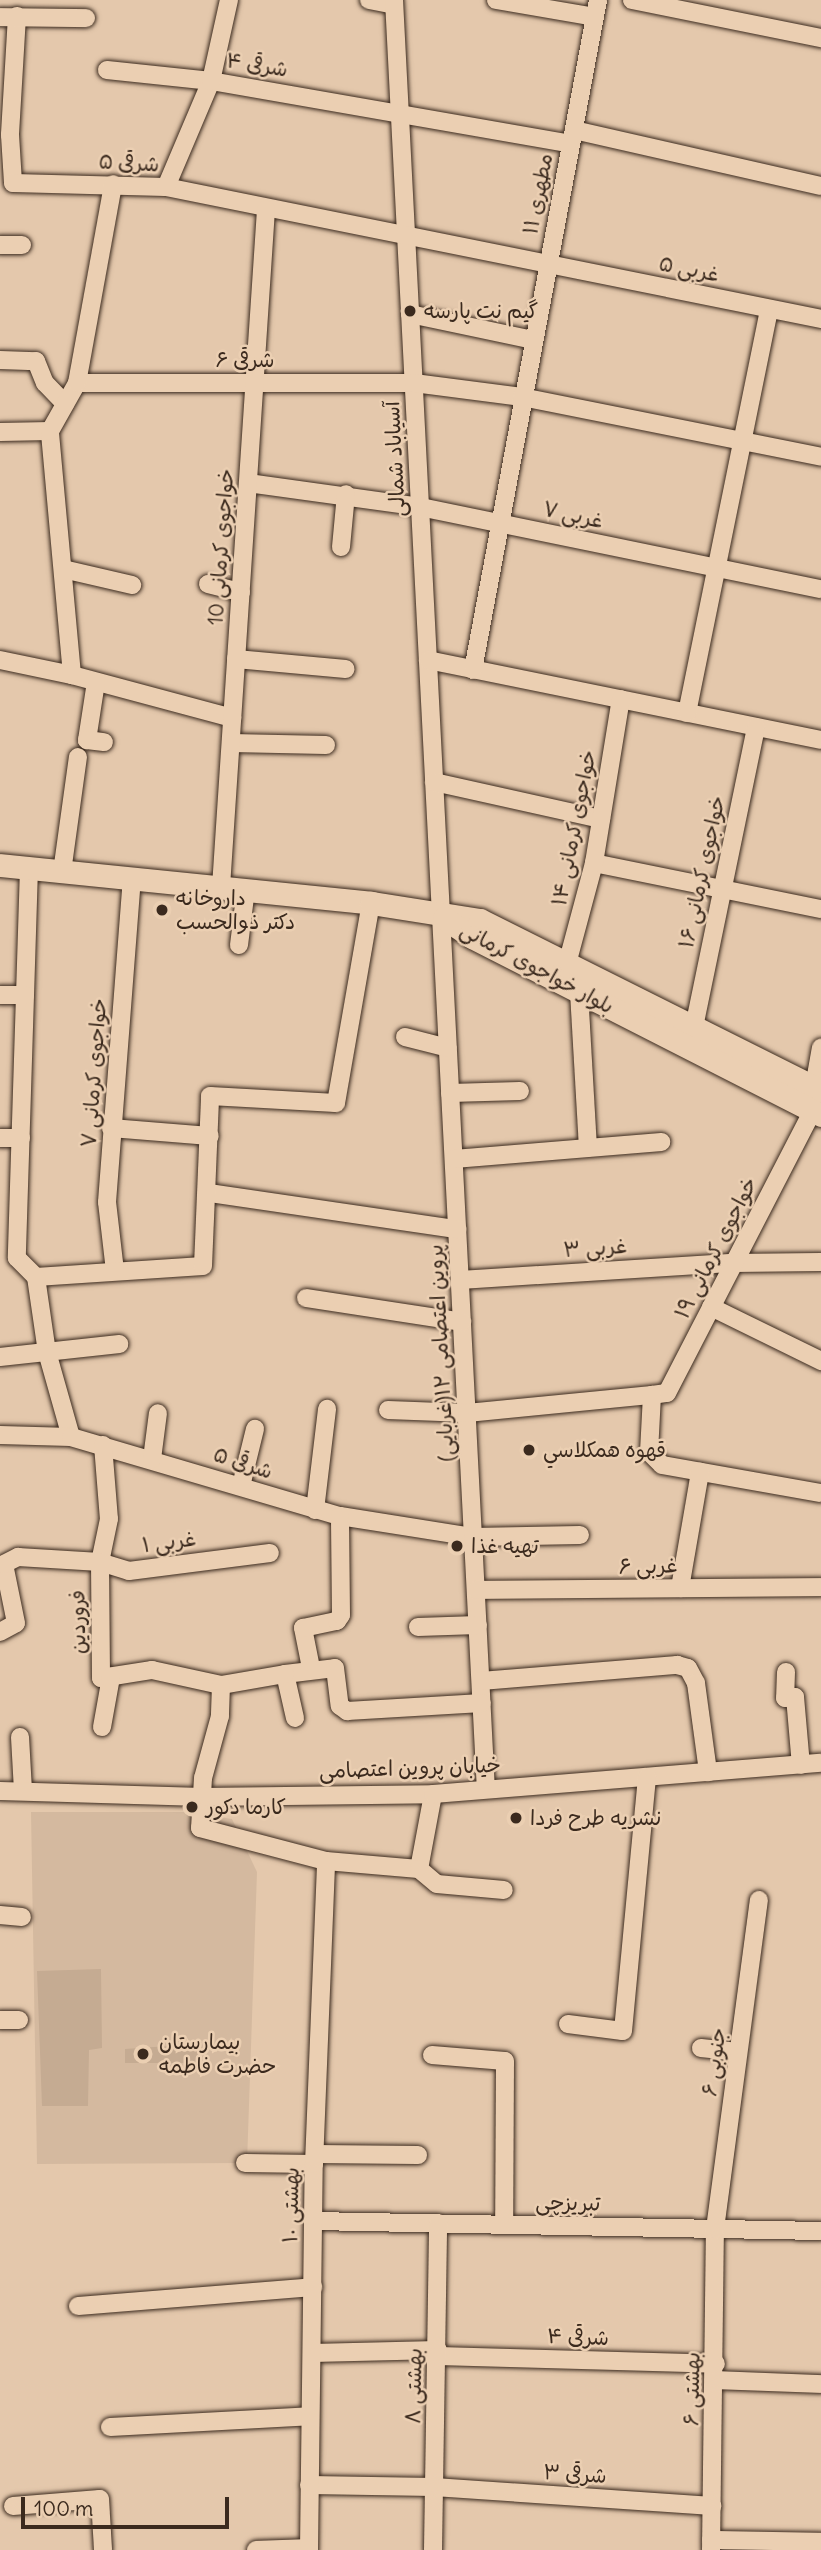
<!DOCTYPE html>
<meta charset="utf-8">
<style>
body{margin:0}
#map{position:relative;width:821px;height:2550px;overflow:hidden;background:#e4c8ac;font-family:Delius,"Playpen Sans Arabic",sans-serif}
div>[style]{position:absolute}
.built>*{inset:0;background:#d4b99f}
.green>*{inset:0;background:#c5ab92}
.roads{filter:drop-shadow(0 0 2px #3b2a1e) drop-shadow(0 0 2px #3b2a1e)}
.minor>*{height:18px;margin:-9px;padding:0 9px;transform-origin:9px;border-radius:9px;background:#ebcfb2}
.major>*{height:23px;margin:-11.5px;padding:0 11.5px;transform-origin:11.5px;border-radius:11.5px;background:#ebcfb2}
.dots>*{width:19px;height:19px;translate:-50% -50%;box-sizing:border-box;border:4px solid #ebcfb2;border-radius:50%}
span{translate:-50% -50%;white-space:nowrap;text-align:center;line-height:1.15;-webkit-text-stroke:5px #ebcfb2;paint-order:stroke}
.street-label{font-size:21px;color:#3b2a1e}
.poi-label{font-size:21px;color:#3b2a1e}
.left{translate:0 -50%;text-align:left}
.scale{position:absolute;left:21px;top:2497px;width:208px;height:32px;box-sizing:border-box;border:4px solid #3b2a1e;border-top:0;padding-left:9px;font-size:21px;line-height:24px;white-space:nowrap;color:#3b2a1e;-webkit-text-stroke:5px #ebcfb2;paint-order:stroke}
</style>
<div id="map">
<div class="built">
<div style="clip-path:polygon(31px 1812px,184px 1812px,232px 1819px,257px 1872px,247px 2163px,37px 2164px)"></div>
</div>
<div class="green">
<div style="clip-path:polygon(101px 1969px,102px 2048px,89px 2050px,88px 2106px,42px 2106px,37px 1971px)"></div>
<div style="clip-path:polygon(198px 2044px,197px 2063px,125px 2063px,125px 2049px)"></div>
</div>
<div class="roads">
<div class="minor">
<div style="left:369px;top:0;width:25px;rotate:11deg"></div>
<div style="left:394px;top:0;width:1791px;rotate:87.06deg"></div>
<div style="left:496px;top:0;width:100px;rotate:9.7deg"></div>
<div style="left:632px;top:0;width:193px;rotate:11.4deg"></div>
<div style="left:17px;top:16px;width:119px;rotate:93.4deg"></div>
<div style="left:10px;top:135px;width:48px;rotate:86.4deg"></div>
<div style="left:13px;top:183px;width:153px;rotate:1.5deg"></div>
<div style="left:166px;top:187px;width:668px;rotate:11.39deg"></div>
<div style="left:0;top:17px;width:86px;rotate:0.7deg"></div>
<div style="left:107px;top:70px;width:105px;rotate:6deg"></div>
<div style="left:211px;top:81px;width:365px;rotate:9.9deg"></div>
<div style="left:574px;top:130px;width:253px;rotate:12.8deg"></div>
<div style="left:166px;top:187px;width:115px;rotate:-67deg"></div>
<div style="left:211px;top:81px;width:83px;rotate:-77.5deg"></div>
<div style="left:0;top:245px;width:22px"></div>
<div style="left:410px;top:314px;width:126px;rotate:11.9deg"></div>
<div style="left:0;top:360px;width:36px;rotate:2deg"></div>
<div style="left:36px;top:361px;width:24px;rotate:68deg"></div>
<div style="left:45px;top:383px;width:29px;rotate:46deg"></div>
<div style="left:77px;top:383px;width:337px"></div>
<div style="left:414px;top:383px;width:109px;rotate:7.4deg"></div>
<div style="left:522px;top:397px;width:305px;rotate:11.3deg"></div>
<div style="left:0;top:432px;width:50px;rotate:-1.1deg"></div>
<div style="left:248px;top:483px;width:174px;rotate:7.9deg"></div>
<div style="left:420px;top:507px;width:409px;rotate:11.6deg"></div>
<div style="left:341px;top:547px;width:53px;rotate:-84.6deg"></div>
<div style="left:63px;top:569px;width:71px;rotate:13.1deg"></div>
<div style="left:208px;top:584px;width:34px;rotate:14deg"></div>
<div style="left:236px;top:659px;width:110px;rotate:5.2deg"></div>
<div style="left:0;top:660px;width:74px;rotate:11.8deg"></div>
<div style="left:72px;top:675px;width:166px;rotate:15deg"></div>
<div style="left:428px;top:660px;width:401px;rotate:11.5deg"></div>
<div style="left:473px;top:670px;width:682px;rotate:-79.43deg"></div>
<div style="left:72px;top:675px;width:245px;rotate:-95.2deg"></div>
<div style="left:50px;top:431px;width:55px;rotate:-60.6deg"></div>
<div style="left:77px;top:383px;width:202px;rotate:-79.7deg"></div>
<div style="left:96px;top:682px;width:59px;rotate:98.8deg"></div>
<div style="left:87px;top:740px;width:17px;rotate:7deg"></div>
<div style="left:687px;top:713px;width:412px;rotate:-78.5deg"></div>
<div style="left:231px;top:743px;width:95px;rotate:1.2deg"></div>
<div style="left:434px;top:782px;width:171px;rotate:12.5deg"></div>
<div style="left:594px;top:863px;width:232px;rotate:11.5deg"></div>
<div style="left:29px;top:868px;width:390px;rotate:91.8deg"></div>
<div style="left:17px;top:1258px;width:27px;rotate:45deg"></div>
<div style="left:62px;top:872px;width:116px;rotate:-82.1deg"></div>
<div style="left:221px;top:887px;width:679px;rotate:-86.2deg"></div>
<div style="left:239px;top:945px;width:56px;rotate:-82.9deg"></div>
<div style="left:567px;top:964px;width:105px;rotate:-75deg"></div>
<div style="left:594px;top:863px;width:166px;rotate:-80.7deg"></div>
<div style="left:579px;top:992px;width:156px;rotate:86.7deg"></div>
<div style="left:0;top:995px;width:25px"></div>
<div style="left:694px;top:1027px;width:306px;rotate:-78.3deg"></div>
<div style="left:405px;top:1037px;width:44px;rotate:14.3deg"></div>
<div style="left:814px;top:1087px;width:40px;rotate:-80deg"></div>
<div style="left:450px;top:1093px;width:70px;rotate:-1.6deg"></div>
<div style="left:111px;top:1128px;width:99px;rotate:4.6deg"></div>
<div style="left:0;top:1138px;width:21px"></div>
<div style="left:454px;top:1159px;width:208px;rotate:-4.7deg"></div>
<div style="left:209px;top:1193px;width:251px;rotate:8.3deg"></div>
<div style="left:115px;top:1271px;width:69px;rotate:-96.6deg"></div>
<div style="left:107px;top:1202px;width:324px;rotate:-85.6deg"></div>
<div style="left:36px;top:1277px;width:167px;rotate:-3.8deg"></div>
<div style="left:203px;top:1266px;width:170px;rotate:-87.6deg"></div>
<div style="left:210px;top:1096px;width:126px;rotate:3.2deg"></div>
<div style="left:336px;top:1103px;width:203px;rotate:-80.1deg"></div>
<div style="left:36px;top:1277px;width:76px;rotate:81.7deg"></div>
<div style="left:47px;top:1352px;width:88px;rotate:74.2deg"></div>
<div style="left:460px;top:1280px;width:274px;rotate:-3.6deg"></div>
<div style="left:733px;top:1263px;width:88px;rotate:-0.7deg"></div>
<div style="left:306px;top:1298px;width:158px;rotate:8.7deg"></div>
<div style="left:711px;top:1307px;width:123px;rotate:26.1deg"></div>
<div style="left:0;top:1357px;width:120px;rotate:-6.2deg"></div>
<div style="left:652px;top:1395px;width:15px;rotate:-8deg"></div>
<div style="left:667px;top:1393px;width:318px;rotate:-62.7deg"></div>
<div style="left:388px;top:1410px;width:79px;rotate:2.2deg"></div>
<div style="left:467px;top:1413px;width:186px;rotate:-5.6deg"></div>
<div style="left:652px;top:1395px;width:57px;rotate:93deg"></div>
<div style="left:649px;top:1452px;width:18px;rotate:45deg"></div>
<div style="left:662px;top:1465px;width:161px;rotate:10deg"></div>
<div style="left:0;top:1435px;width:71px;rotate:1.6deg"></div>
<div style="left:71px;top:1437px;width:280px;rotate:16.4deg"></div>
<div style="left:340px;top:1516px;width:135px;rotate:9deg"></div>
<div style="left:473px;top:1537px;width:107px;rotate:-1.1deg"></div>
<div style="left:103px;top:1445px;width:74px;rotate:85.4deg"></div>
<div style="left:109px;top:1519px;width:44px;rotate:101.8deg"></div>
<div style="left:100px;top:1562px;width:116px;rotate:89.5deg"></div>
<div style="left:101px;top:1678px;width:52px;rotate:-8.9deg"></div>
<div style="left:152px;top:1670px;width:71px;rotate:12.3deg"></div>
<div style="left:152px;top:1459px;width:46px;rotate:-82.6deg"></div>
<div style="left:241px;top:1486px;width:59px;rotate:-76.2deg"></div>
<div style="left:315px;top:1510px;width:102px;rotate:-83.2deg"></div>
<div style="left:680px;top:1588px;width:118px;rotate:-80.2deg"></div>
<div style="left:476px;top:1590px;width:345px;rotate:-0.5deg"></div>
<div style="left:418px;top:1627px;width:60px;rotate:-1.9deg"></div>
<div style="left:0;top:1632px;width:18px;rotate:-29deg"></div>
<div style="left:16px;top:1623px;width:60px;rotate:-101.5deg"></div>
<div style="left:4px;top:1564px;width:16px;rotate:-27deg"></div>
<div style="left:18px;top:1557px;width:82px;rotate:3.5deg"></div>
<div style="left:100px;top:1562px;width:30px;rotate:17deg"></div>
<div style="left:129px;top:1571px;width:142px;rotate:-7.3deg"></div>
<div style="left:311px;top:1668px;width:41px;rotate:-101.3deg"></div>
<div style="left:303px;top:1628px;width:35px;rotate:-12deg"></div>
<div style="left:337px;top:1621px;width:7px;rotate:-56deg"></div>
<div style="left:341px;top:1615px;width:99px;rotate:-90.6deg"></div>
<div style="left:786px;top:1672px;width:26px;rotate:92deg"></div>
<div style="left:785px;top:1698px;width:10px;rotate:-6deg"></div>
<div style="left:795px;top:1697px;width:68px;rotate:85deg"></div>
<div style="left:285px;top:1674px;width:50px;rotate:-6.8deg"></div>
<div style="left:335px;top:1668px;width:38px;rotate:83deg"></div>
<div style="left:340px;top:1706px;width:9px;rotate:36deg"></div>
<div style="left:347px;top:1711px;width:135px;rotate:-3.4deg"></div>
<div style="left:481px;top:1681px;width:197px;rotate:-4.7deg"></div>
<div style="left:677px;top:1665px;width:11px;rotate:15deg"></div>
<div style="left:688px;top:1668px;width:17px;rotate:62deg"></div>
<div style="left:696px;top:1683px;width:90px;rotate:82.3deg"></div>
<div style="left:295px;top:1718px;width:45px;rotate:-102.8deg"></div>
<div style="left:285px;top:1674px;width:65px;rotate:170.2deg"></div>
<div style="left:221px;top:1685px;width:31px;rotate:92deg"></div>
<div style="left:220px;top:1716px;width:64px;rotate:105.3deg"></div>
<div style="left:203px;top:1778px;width:50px;rotate:93.4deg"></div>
<div style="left:200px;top:1828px;width:130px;rotate:14.7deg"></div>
<div style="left:326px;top:1861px;width:93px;rotate:4.9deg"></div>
<div style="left:419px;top:1869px;width:76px;rotate:-79.4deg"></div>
<div style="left:102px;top:1727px;width:51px;rotate:-79.8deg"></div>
<div style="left:20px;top:1737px;width:54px;rotate:86.8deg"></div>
<div style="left:0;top:1791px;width:202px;rotate:1.7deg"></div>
<div style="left:202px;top:1797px;width:231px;rotate:-0.7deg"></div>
<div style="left:433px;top:1794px;width:389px;rotate:-4.6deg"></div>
<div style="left:419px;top:1869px;width:23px;rotate:40deg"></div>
<div style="left:437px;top:1884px;width:67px;rotate:5.1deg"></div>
<div style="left:0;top:1915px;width:22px;rotate:5deg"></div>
<div style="left:0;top:2020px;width:19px"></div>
<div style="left:568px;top:2024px;width:55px;rotate:7.3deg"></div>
<div style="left:623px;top:2031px;width:255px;rotate:-84.6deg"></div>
<div style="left:701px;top:2048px;width:37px;rotate:6deg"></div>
<div style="left:432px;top:2055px;width:73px;rotate:4.7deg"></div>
<div style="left:505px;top:2061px;width:164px;rotate:90.3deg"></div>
<div style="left:315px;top:2154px;width:103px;rotate:0.6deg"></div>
<div style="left:245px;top:2163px;width:69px;rotate:0.8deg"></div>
<div style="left:313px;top:2221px;width:508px;rotate:1.13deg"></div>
<div style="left:78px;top:2306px;width:236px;rotate:-4.6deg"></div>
<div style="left:312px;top:2353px;width:126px;rotate:-1.4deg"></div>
<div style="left:438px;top:2356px;width:278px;rotate:1.6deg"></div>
<div style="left:716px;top:2380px;width:105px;rotate:2.2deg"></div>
<div style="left:110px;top:2427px;width:200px;rotate:-3.1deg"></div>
<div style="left:309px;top:2485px;width:125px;rotate:0.9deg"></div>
<div style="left:434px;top:2487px;width:279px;rotate:3.9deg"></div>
<div style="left:13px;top:2506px;width:87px;rotate:-4.6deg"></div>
<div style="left:100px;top:2499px;width:51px;rotate:86.6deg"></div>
<div style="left:711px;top:2540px;width:110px;rotate:1deg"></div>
<div style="left:256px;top:2550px;width:53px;rotate:-2.2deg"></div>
<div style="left:309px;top:2550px;width:386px;rotate:-89.3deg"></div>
<div style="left:314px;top:2164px;width:303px;rotate:-87.7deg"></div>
<div style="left:433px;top:2550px;width:327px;rotate:-89.1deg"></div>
<div style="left:711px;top:2550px;width:321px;rotate:-89.3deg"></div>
<div style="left:715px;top:2229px;width:332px;rotate:-82.4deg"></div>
</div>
<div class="major">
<div style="left:0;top:865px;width:373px;rotate:5.8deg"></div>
<div style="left:371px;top:903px;width:110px;rotate:8.9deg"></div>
<div style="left:480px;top:920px;width:381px;rotate:26.6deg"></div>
<div style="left:444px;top:918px;width:34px;rotate:34deg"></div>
<div style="left:472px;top:937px;width:392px;rotate:27deg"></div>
</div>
</div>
<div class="dots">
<div style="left:410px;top:311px;background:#3b2a1e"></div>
<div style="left:162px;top:910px;background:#3b2a1e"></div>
<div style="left:529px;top:1450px;background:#3b2a1e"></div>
<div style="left:457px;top:1546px;background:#3b2a1e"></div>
<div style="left:192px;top:1807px;background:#3b2a1e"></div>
<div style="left:516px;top:1818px;background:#3b2a1e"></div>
<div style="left:143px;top:2054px;background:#3b2a1e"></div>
</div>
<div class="street-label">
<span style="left:257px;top:65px;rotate:9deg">شرقی ۴</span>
<span style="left:129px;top:163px;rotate:3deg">شرقی ۵</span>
<span style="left:538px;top:194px;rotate:-79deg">مطهری ۱۱</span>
<span style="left:689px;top:269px;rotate:11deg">۵ غربی</span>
<span style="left:245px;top:360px">شرقی ۶</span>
<span style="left:395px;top:459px;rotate:-93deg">آسیاباد شمالی</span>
<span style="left:573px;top:515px;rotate:12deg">۷ غربی</span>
<span style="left:221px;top:547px;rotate:-86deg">خواجوی کرمانی 10</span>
<span style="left:574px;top:828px;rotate:-79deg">خواجوی کرمانی ۱۴</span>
<span style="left:702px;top:872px;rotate:-78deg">خواجوی کرمانی ۱۶</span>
<span style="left:537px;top:968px;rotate:28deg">بلوار خواجوی کرمانی</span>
<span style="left:94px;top:1073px;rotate:-86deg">خواجوی کرمانی ۷</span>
<span style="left:595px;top:1248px;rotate:-4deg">غربی ۳</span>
<span style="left:716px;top:1248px;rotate:-63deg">خواجوی کرمانی ۱۹</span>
<span style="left:441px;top:1353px;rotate:-93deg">پروین اعتصامی ۱۲(غربایی)</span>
<span style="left:243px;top:1463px;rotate:18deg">شرقی ۵</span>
<span style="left:169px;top:1542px;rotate:-8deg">غربی ۱</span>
<span style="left:648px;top:1566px;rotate:-1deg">غربی ۶</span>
<span style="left:78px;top:1622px;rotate:-91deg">فروردین</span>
<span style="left:410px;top:1768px;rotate:-2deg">خیابان پروین اعتصامی</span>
<span style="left:714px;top:2062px;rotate:-82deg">جنوبی ۶</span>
<span style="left:568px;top:2203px;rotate:1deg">تبریزچی</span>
<span style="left:291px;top:2205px;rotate:-89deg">بهشتی ۱۰</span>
<span style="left:578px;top:2337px;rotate:2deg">شرقی ۴</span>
<span style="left:414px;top:2386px;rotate:-89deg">بهشتی ۸</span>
<span style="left:692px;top:2389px;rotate:-89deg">بهشتی ۶</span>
<span style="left:575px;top:2474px;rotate:4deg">شرقی ۳</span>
</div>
<div class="poi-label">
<span class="left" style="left:424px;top:311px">گیم نت پارسه</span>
<span class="left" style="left:176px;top:910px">داروخانه<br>دکتر ذوالحسب</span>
<span class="left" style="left:543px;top:1450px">قهوه همكلاسي</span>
<span class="left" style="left:471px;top:1546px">تهیه غذا</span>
<span class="left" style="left:206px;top:1807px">کارما دکور</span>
<span class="left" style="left:530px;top:1818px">نشریه طرح فردا</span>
<span class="left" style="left:159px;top:2054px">بیمارستان<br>حضرت فاطمه</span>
</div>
<div class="scale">100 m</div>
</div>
